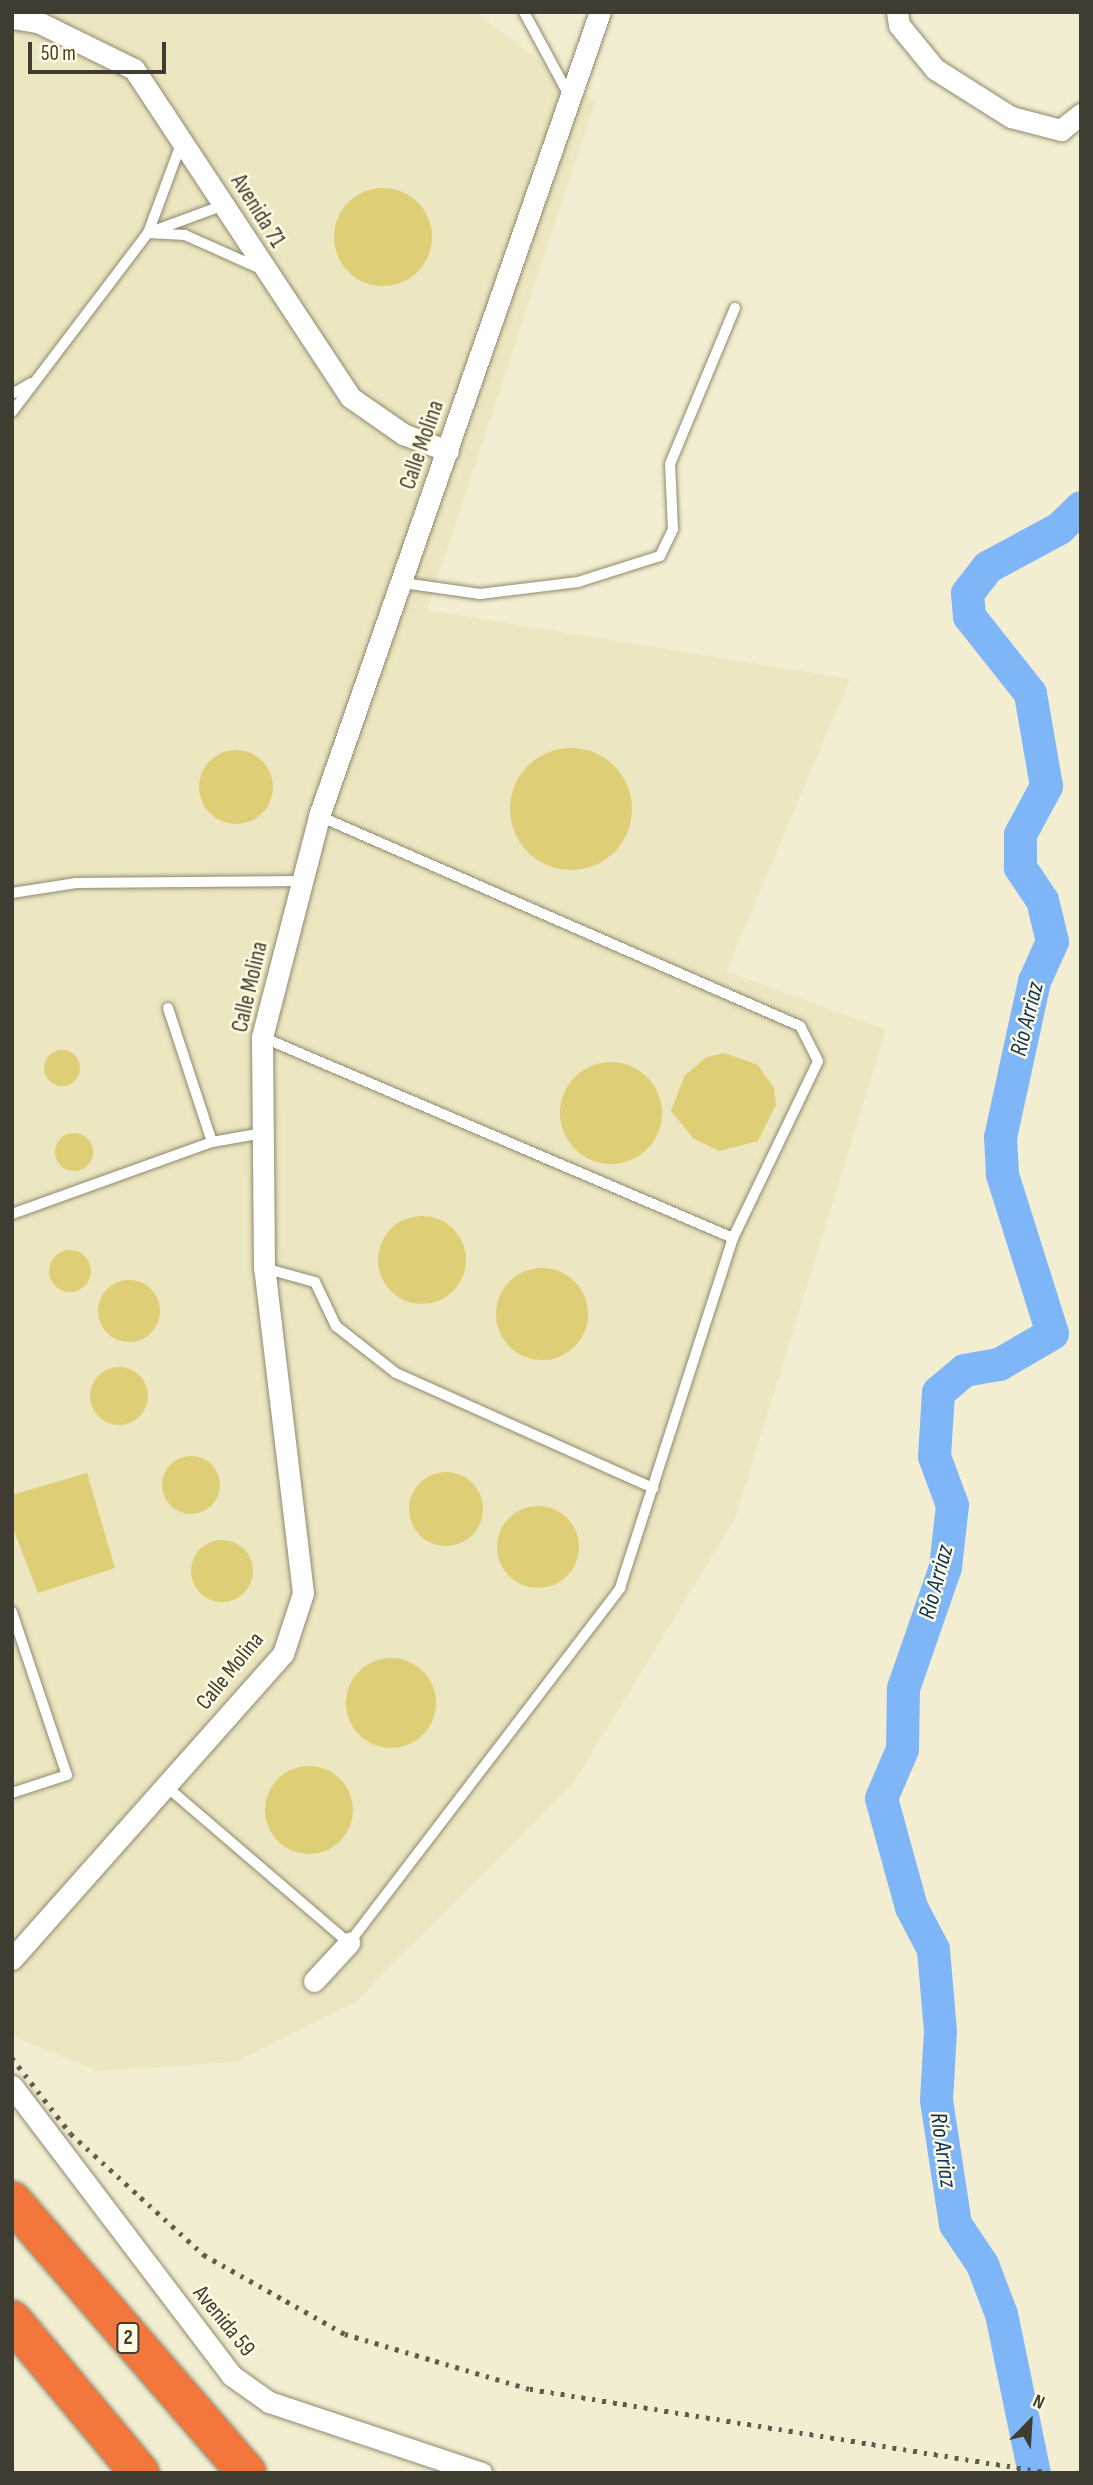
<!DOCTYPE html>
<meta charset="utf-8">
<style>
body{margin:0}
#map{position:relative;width:1093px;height:2485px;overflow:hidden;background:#f3eed1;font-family:"Sofia Sans Condensed",sans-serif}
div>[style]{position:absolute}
.built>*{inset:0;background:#ece6c1}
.river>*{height:33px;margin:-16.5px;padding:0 16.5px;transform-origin:16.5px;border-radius:16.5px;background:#7fb6f8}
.building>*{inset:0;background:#decf76}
.round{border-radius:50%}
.roads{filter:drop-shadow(0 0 2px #8e8a6f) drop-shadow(0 0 2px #8e8a6f)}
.lane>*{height:10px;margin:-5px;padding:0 5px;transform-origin:5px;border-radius:5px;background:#fff}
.street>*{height:21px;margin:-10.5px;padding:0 10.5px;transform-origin:10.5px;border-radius:10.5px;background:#fff}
.highway>*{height:38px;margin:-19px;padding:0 19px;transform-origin:19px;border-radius:19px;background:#f3763c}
.rail>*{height:5px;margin-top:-2.5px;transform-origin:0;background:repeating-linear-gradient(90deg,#5d5b4c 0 3.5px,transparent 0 10.5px)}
span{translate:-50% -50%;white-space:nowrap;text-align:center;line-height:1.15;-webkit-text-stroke:5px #fffbe3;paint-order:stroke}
.shield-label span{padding:2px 5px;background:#fffbe3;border:2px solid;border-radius:5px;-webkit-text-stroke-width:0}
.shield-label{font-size:21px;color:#3f3d31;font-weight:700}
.street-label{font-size:23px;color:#3f3d31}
.water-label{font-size:24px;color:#0b315b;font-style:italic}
.frame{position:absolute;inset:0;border:14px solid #3f3d31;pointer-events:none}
.north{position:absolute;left:995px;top:2387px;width:70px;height:70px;-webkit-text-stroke:5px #fffbe3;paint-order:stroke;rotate:24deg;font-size:19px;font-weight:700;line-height:28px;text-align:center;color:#3f3d31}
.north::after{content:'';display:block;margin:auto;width:24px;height:32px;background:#3f3d31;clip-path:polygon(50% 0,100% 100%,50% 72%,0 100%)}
.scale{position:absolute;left:28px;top:42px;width:138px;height:32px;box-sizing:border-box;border:4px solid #3f3d31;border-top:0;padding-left:9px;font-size:21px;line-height:24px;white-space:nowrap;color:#3f3d31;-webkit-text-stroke:5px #fffbe3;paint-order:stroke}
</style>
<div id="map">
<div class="built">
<div style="clip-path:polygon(12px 12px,475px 12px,595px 102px,427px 610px,850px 679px,726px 971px,886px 1030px,735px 1519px,575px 1781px,356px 2002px,236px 2062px,97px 2071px,12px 2036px)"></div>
</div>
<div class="river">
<div style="left:1034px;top:2473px;width:162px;rotate:-101.7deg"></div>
<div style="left:1001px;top:2314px;width:53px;rotate:-110.8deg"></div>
<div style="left:982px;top:2264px;width:48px;rotate:-124deg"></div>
<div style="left:955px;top:2224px;width:125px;rotate:-98.7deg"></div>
<div style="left:936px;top:2100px;width:69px;rotate:-86.7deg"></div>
<div style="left:940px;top:2031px;width:82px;rotate:-94.9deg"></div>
<div style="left:933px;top:1949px;width:47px;rotate:-117.6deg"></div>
<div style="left:911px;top:1907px;width:113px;rotate:-105.4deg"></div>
<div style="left:881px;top:1798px;width:53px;rotate:-66.8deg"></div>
<div style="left:902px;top:1749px;width:61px;rotate:-89.1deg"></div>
<div style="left:903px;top:1688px;width:128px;rotate:-70.9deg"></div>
<div style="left:945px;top:1567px;width:62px;rotate:-83.6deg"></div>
<div style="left:952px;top:1505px;width:52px;rotate:-110.2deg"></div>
<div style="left:934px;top:1456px;width:64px;rotate:-86.4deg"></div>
<div style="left:938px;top:1392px;width:34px;rotate:-40deg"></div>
<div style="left:964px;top:1370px;width:36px;rotate:-10deg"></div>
<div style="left:999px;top:1364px;width:61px;rotate:-30.3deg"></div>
<div style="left:1052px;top:1333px;width:167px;rotate:-107.5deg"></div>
<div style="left:1002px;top:1174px;width:37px;rotate:-93deg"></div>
<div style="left:1000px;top:1137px;width:160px;rotate:-77.7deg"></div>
<div style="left:1034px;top:981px;width:44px;rotate:-65.8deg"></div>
<div style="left:1052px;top:941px;width:42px;rotate:-103.7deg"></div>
<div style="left:1042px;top:900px;width:40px;rotate:-124deg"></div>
<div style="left:1020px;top:867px;width:33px;rotate:-90deg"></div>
<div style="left:1020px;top:834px;width:55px;rotate:-61.6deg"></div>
<div style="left:1046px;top:786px;width:94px;rotate:-99.8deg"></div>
<div style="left:1030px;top:693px;width:98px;rotate:-128.4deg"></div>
<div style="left:969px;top:616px;width:23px;rotate:-95deg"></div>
<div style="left:967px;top:593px;width:33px;rotate:-52deg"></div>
<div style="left:987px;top:567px;width:82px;rotate:-28.4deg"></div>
<div style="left:1059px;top:528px;width:30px;rotate:-44deg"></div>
</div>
<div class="building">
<div class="round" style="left:334px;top:188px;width:98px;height:98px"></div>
<div class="round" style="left:510px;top:748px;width:122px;height:122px"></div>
<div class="round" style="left:199px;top:750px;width:74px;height:74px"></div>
<div class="round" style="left:44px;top:1050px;width:36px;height:36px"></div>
<div style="clip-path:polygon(724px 1053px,758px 1065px,774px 1088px,776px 1105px,758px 1141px,719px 1151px,694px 1139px,671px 1111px,685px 1075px,707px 1057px)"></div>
<div class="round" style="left:560px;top:1062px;width:102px;height:102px"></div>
<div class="round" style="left:55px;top:1133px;width:38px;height:38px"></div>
<div class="round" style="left:378px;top:1216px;width:88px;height:88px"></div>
<div class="round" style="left:49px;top:1250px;width:42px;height:42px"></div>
<div class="round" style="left:496px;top:1268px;width:92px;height:92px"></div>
<div class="round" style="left:98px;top:1280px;width:62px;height:62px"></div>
<div class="round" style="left:90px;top:1367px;width:58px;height:58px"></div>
<div class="round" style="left:162px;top:1456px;width:58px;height:58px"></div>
<div class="round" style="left:409px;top:1472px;width:74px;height:74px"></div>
<div style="clip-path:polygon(87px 1473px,115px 1568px,38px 1593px,12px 1526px,12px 1495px)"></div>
<div class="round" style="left:497px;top:1506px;width:82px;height:82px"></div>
<div class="round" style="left:191px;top:1540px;width:62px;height:62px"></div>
<div class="round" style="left:346px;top:1658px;width:90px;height:90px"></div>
<div class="round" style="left:265px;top:1766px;width:88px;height:88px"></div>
</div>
<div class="roads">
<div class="lane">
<div style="left:524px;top:12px;width:97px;rotate:61.6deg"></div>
<div style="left:181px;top:144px;width:95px;rotate:110.3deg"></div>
<div style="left:148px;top:233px;width:37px;rotate:3deg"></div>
<div style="left:185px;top:235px;width:83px;rotate:24.1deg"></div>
<div style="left:12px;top:394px;width:22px;rotate:-30deg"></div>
<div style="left:12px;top:412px;width:225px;rotate:-52.8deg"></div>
<div style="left:148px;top:233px;width:81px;rotate:-20.2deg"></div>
<div style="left:403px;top:583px;width:78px;rotate:8.1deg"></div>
<div style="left:480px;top:594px;width:99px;rotate:-7deg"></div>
<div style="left:578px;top:582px;width:86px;rotate:-17.6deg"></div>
<div style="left:660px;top:556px;width:30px;rotate:-64deg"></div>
<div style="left:673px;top:529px;width:65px;rotate:-92.6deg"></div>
<div style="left:670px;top:464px;width:169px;rotate:-67.4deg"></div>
<div style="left:12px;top:893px;width:65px;rotate:-8.9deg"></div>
<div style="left:76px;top:883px;width:226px;rotate:-0.5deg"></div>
<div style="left:168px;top:1008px;width:141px;rotate:71.8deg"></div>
<div style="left:262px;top:1037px;width:512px;rotate:23.11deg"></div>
<div style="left:12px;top:1214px;width:213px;rotate:-19.8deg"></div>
<div style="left:212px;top:1142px;width:52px;rotate:-10deg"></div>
<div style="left:264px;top:1268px;width:53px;rotate:15.4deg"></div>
<div style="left:315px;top:1282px;width:49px;rotate:64.5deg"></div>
<div style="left:336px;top:1326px;width:76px;rotate:38.1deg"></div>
<div style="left:396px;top:1373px;width:282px;rotate:24.1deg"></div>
<div style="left:12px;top:1612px;width:172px;rotate:71.4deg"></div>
<div style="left:67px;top:1775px;width:58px;rotate:161.9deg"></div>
<div style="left:167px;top:1787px;width:240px;rotate:40.6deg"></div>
<div style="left:349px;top:1943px;width:447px;rotate:-52.6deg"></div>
<div style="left:620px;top:1588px;width:368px;rotate:-72.1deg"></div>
<div style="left:733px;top:1238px;width:196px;rotate:-64.3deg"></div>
<div style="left:818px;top:1061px;width:39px;rotate:-117deg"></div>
<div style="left:800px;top:1026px;width:525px;rotate:-156.41deg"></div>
</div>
<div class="street">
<div style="left:897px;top:12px;width:13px;rotate:81deg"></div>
<div style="left:899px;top:25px;width:57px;rotate:50.7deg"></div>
<div style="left:935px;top:69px;width:90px;rotate:32.3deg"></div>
<div style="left:1011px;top:117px;width:52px;rotate:14.6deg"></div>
<div style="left:1061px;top:130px;width:26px;rotate:-39deg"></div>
<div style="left:12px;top:18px;width:26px;rotate:9deg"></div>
<div style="left:38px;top:22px;width:107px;rotate:26.1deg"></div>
<div style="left:134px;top:69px;width:393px;rotate:56.6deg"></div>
<div style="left:350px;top:397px;width:65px;rotate:34.9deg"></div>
<div style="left:403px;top:434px;width:48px;rotate:20.7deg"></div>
<div style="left:12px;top:1959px;width:408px;rotate:-48.4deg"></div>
<div style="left:283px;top:1654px;width:64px;rotate:-71.8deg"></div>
<div style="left:303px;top:1593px;width:327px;rotate:-96.8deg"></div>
<div style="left:264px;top:1268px;width:231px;rotate:-90.5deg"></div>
<div style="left:262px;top:1037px;width:228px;rotate:-75.5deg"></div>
<div style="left:319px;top:816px;width:852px;rotate:-70.74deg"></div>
<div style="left:314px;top:1981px;width:52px;rotate:-47.4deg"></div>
<div style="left:12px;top:2086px;width:363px;rotate:52.8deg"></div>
<div style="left:231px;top:2375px;width:47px;rotate:35.4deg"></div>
<div style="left:269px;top:2402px;width:224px;rotate:18.5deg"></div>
</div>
<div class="highway">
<div style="left:12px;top:2201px;width:359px;rotate:49.2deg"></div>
<div style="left:12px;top:2320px;width:199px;rotate:50.1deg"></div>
</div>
</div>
<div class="rail">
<div style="left:12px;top:2058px;width:96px;rotate:52.2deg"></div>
<div style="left:71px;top:2134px;width:180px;rotate:42.3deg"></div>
<div style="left:204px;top:2255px;width:162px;rotate:29.3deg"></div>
<div style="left:345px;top:2334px;width:193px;rotate:16.6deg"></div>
<div style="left:530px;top:2389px;width:528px;rotate:9.16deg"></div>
</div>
<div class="shield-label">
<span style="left:128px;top:2338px">2</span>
</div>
<div class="street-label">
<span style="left:258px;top:211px;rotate:58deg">Avenida 71</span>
<span style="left:422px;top:445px;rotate:-71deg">Calle Molina</span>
<span style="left:250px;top:987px;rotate:-77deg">Calle Molina</span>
<span style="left:230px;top:1671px;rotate:-51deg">Calle Molina</span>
<span style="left:224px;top:2321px;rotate:51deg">Avenida 59</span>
</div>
<div class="water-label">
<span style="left:1027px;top:1019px;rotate:-76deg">Río Arriaz</span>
<span style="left:936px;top:1582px;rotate:-75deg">Río Arriaz</span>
<span style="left:943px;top:2150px;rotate:82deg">Río Arriaz</span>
</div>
<div class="frame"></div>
<div class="north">N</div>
<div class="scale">50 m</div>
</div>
